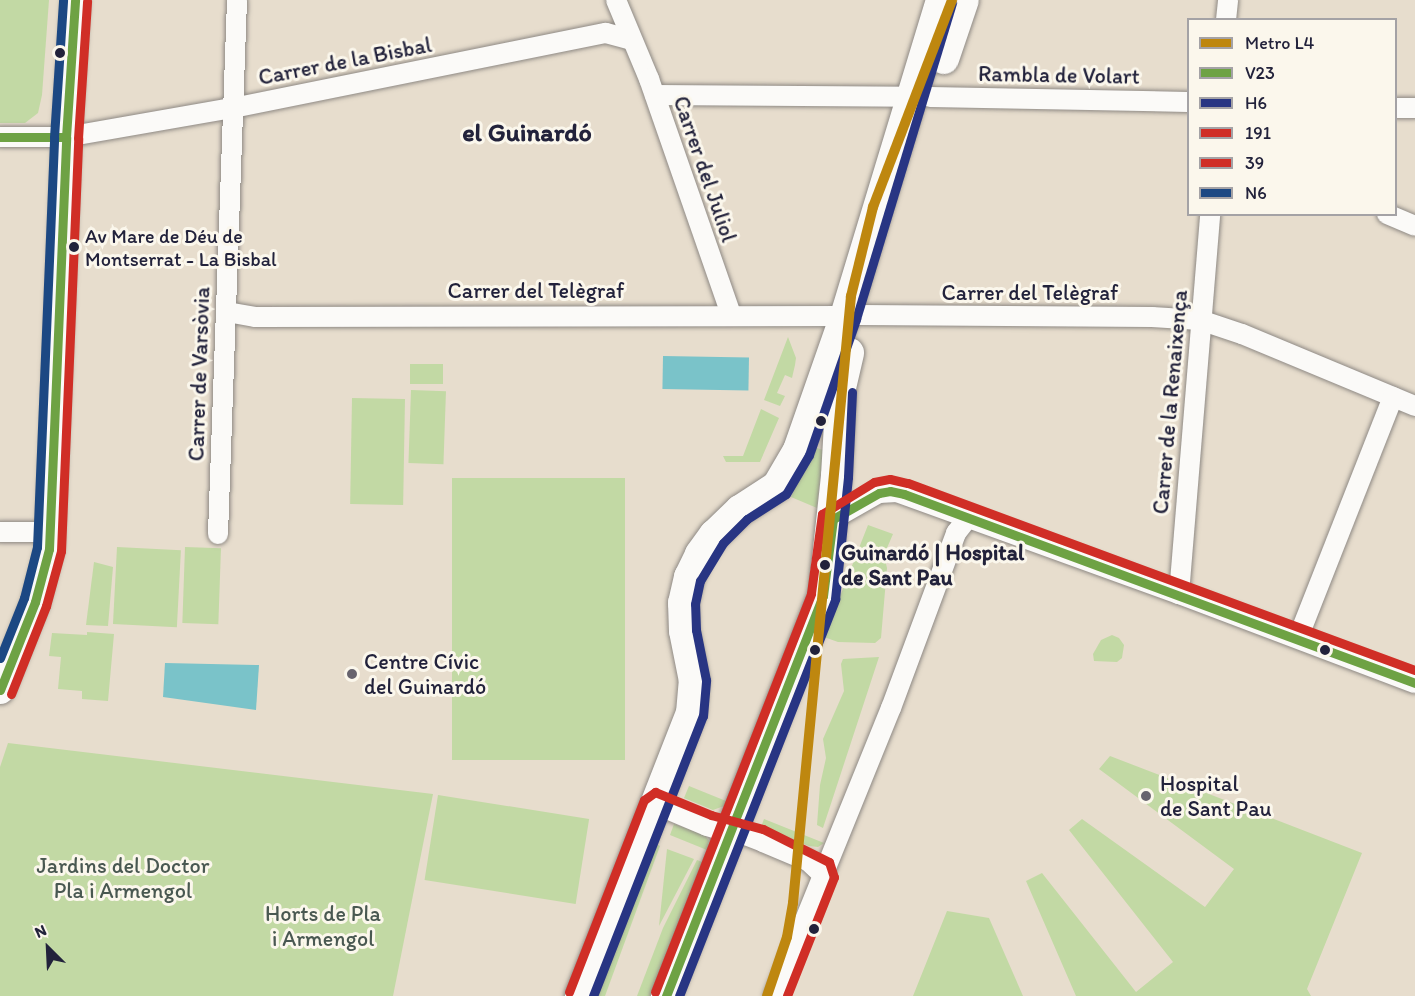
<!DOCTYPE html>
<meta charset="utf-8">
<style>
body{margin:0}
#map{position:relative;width:1415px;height:996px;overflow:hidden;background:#e7ddcd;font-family:Itim,sans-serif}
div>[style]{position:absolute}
.green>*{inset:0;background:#c2d9a4;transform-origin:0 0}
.water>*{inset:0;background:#7ac3c9;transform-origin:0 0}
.roads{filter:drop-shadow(0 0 2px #8e8984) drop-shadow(0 0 2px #8e8984)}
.street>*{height:20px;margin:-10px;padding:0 10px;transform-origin:10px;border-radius:10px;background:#fbfaf8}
.secondary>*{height:27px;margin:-13.5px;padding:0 13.5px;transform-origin:13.5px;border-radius:13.5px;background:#fbfaf8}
.primary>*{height:30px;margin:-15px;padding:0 15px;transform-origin:15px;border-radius:15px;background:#fbfaf8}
.bus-1>*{height:9px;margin:-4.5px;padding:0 4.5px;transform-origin:4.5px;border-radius:4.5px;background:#6ea244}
.bus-2>*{height:9px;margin:-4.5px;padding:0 4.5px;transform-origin:4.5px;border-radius:4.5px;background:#283583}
.bus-3>*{height:9px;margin:-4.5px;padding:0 4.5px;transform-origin:4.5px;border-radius:4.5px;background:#d02e26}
.bus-4>*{height:9px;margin:-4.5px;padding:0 4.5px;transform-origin:4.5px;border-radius:4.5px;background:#d02e26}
.bus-5>*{height:9px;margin:-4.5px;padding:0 4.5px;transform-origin:4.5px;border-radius:4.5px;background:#1c4883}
.metro-1>*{height:10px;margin:-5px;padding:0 5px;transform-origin:5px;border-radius:5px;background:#be870f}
.dots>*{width:16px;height:16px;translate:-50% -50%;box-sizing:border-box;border:3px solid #fbf7ec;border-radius:50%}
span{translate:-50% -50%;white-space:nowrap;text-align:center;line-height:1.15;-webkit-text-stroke:6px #fbf7ec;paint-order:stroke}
.bus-label{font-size:20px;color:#22223b}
.left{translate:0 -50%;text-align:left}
.street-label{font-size:22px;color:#22223b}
.stop-label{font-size:22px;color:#22223b;font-weight:700}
.poi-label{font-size:22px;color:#22223b}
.park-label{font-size:22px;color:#495851}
.quarter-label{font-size:26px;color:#22223b;font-weight:700}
.legend{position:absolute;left:1187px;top:18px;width:210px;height:198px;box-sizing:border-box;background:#fbf7ec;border:2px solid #a4a2a5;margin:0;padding:8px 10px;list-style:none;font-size:18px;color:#22223b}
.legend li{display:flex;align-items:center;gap:12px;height:30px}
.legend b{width:30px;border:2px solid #a4a2a5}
.north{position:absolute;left:18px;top:918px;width:60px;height:60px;-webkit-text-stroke:4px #fbf7ec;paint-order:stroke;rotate:336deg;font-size:16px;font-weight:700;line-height:24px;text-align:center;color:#22223b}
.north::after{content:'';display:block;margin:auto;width:21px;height:27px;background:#22223b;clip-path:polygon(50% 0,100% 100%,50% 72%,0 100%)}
</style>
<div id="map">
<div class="green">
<div style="clip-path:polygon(0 0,49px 0,42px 95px,38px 113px,25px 123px,0 123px)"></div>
<div style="clip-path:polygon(788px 337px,796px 358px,795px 365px,792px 378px,785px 375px,777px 393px,785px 396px,780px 406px,764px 400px)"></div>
<div style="left:410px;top:364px;width:33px;height:20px"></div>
<div style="left:411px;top:390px;width:35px;height:73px;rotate:2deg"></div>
<div style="left:352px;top:398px;width:53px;height:106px;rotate:1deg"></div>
<div style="clip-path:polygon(761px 409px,779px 418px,760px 462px,726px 462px,723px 456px,743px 456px)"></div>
<div style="clip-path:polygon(811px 446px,823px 450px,817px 508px,791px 497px)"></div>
<div style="left:452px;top:478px;width:173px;height:282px"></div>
<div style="clip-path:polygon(868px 525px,893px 534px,884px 555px,887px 568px,881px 638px,875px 643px,838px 642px,824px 637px)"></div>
<div style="left:117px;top:547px;width:64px;height:77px;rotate:3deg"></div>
<div style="left:185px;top:547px;width:36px;height:76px;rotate:2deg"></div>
<div style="clip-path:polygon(94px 562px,113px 567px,108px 626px,86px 625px)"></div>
<div style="clip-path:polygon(87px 632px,114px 634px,108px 701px,82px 699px,82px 691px,58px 689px,61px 657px,49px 656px,52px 633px,87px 635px)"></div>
<div style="clip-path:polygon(1112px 635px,1119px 638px,1124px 645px,1122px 658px,1117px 662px,1094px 661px,1093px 654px,1101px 640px)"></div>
<div style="clip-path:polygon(879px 657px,823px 828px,817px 825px,820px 785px,826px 758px,823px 739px,844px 691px,841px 664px,843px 659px)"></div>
<div style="clip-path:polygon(8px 743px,433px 794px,393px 996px,0 996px,0 767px)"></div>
<div style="clip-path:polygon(1110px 756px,1362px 853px,1307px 989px,1311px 996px,1076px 996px,1026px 881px,1042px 873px,1136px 992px,1173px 962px,1069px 830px,1082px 819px,1205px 907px,1234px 869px,1099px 769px)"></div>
<div style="clip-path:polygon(689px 786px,726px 801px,724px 806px,713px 810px,684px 798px)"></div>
<div style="left:438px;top:795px;width:153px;height:86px;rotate:9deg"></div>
<div style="clip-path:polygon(764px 819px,824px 843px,818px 847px,809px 846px,761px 827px)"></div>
<div style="clip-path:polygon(674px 824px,705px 835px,709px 841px,707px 850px,670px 835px)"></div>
<div style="clip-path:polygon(655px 843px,660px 846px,605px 996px,595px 996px)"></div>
<div style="clip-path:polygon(667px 849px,694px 859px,659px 926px)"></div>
<div style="clip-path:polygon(697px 860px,702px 862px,650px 996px,637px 996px,663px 928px)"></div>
<div style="clip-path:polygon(947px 911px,989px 918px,1023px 996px,913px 996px)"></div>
</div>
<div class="water">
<div style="left:663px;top:356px;width:86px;height:33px;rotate:1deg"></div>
<div style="clip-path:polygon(165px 663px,259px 665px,256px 710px,163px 697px)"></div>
</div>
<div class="roads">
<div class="street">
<div style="left:616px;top:0;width:86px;rotate:67.3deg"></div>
<div style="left:649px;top:79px;width:250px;rotate:70.8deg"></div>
<div style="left:1226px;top:20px;width:20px;rotate:-84deg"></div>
<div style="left:655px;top:95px;width:256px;rotate:0.4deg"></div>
<div style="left:930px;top:97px;width:258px;rotate:1.1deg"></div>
<div style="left:1396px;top:108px;width:19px"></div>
<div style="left:0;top:137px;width:66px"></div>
<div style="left:66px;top:137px;width:169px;rotate:-9.9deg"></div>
<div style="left:233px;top:108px;width:380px;rotate:-11.4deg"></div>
<div style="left:606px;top:33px;width:27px;rotate:15deg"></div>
<div style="left:1387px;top:214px;width:30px;rotate:23deg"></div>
<div style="left:227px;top:312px;width:28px;rotate:10deg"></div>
<div style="left:255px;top:317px;width:590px;rotate:-0.1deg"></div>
<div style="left:860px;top:315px;width:292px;rotate:0.4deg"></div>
<div style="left:1152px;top:317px;width:48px;rotate:3.6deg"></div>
<div style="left:1200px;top:320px;width:44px;rotate:18.4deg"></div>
<div style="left:1242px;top:334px;width:187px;rotate:22.6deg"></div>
<div style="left:833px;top:519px;width:53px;rotate:-29.5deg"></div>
<div style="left:879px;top:493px;width:18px;rotate:-3deg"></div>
<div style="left:897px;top:492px;width:300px;rotate:19.9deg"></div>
<div style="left:1179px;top:594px;width:252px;rotate:20.7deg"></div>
<div style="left:0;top:532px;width:50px"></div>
<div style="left:218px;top:534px;width:534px;rotate:-87.96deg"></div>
<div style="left:1179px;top:594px;width:381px;rotate:-85.3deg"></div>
<div style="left:1298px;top:638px;width:259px;rotate:-68.5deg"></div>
<div style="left:655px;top:804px;width:56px;rotate:22.9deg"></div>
<div style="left:707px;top:826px;width:24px;rotate:17deg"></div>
<div style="left:730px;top:833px;width:10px"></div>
<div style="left:740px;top:833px;width:25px;rotate:21deg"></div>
<div style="left:763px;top:842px;width:49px;rotate:22.9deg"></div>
<div style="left:808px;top:861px;width:19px;rotate:43deg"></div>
<div style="left:774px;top:996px;width:311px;rotate:-67.9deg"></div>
<div style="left:891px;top:708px;width:187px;rotate:-69.6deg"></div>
<div style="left:956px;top:533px;width:18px;rotate:-52deg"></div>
</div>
<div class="secondary">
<div style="left:0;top:690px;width:95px;rotate:-68.3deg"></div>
<div style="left:35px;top:602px;width:55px;rotate:-75.2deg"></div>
<div style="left:49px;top:549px;width:412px;rotate:-87.6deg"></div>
<div style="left:66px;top:137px;width:137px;rotate:-86.2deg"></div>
</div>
<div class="primary">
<div style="left:944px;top:59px;width:62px;rotate:-71.3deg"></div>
<div style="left:580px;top:996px;width:304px;rotate:-68.6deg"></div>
<div style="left:691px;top:713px;width:32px;rotate:-85deg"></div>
<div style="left:694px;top:681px;width:51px;rotate:-101.3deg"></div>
<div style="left:684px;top:631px;width:28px;rotate:-92deg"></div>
<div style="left:683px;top:603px;width:27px;rotate:-77deg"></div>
<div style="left:689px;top:577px;width:25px;rotate:-64deg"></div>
<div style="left:700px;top:554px;width:24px;rotate:-54deg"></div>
<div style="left:714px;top:535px;width:36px;rotate:-44deg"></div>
<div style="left:740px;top:510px;width:44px;rotate:-33deg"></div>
<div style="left:777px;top:486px;width:42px;rotate:-59.7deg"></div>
<div style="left:798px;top:450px;width:142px;rotate:-70.7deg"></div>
<div style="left:845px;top:316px;width:330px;rotate:-73.1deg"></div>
<div style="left:666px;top:996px;width:430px;rotate:-68.6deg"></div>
<div style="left:823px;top:596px;width:121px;rotate:-83.8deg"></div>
<div style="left:836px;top:476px;width:88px;rotate:-86.7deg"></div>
<div style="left:841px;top:388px;width:36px;rotate:-77deg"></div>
</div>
</div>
<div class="bus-1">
<div style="left:0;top:137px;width:66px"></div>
<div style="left:0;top:690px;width:95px;rotate:-68.3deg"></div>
<div style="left:35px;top:602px;width:55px;rotate:-75.2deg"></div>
<div style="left:49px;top:549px;width:412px;rotate:-87.6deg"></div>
<div style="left:66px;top:137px;width:137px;rotate:-86.2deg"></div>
<div style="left:666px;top:996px;width:430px;rotate:-68.6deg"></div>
<div style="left:823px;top:596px;width:78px;rotate:-82.6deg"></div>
<div style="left:833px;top:519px;width:53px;rotate:-29.5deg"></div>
<div style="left:879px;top:493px;width:11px;rotate:-10deg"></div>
<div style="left:890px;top:491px;width:14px;rotate:12deg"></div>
<div style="left:904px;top:494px;width:545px;rotate:20.3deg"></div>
</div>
<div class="bus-2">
<div style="left:593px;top:996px;width:301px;rotate:-68.6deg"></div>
<div style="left:703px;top:716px;width:36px;rotate:-85deg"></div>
<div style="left:706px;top:680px;width:51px;rotate:-101.3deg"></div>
<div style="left:696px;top:630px;width:26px;rotate:-92deg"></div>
<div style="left:695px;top:604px;width:24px;rotate:-78deg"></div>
<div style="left:700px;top:581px;width:44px;rotate:-58.8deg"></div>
<div style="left:723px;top:543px;width:34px;rotate:-45deg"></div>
<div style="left:747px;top:519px;width:46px;rotate:-32.7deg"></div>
<div style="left:786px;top:494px;width:45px;rotate:-59.5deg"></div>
<div style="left:809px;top:455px;width:144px;rotate:-70.9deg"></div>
<div style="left:856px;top:319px;width:330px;rotate:-73.1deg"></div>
<div style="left:679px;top:996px;width:427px;rotate:-68.5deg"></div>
<div style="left:835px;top:599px;width:123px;rotate:-83.9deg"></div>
<div style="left:848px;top:477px;width:85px;rotate:-87.3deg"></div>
</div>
<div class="bus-3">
<div style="left:569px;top:992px;width:206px;rotate:-68.7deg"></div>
<div style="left:644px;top:800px;width:14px;rotate:-36deg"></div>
<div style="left:655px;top:792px;width:61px;rotate:22.3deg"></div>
<div style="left:711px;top:815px;width:54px;rotate:15.1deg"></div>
<div style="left:763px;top:829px;width:74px;rotate:26.6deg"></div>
<div style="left:829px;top:862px;width:16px;rotate:72deg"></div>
<div style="left:834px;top:877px;width:128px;rotate:111.6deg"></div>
<div style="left:655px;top:992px;width:428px;rotate:-68.6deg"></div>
<div style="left:811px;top:593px;width:80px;rotate:-82.1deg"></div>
<div style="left:822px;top:514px;width:61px;rotate:-31.6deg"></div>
<div style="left:874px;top:482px;width:16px;rotate:-11deg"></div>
<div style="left:890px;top:479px;width:18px;rotate:13deg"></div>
<div style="left:908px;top:483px;width:540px;rotate:20.25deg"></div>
</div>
<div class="bus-4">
<div style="left:11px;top:694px;width:95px;rotate:-68.3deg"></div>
<div style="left:46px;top:606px;width:57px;rotate:-74.7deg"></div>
<div style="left:61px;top:551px;width:413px;rotate:-87.6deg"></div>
<div style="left:78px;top:138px;width:137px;rotate:-86.2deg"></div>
</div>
<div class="bus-5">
<div style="left:0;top:658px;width:65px;rotate:-68.2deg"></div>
<div style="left:24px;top:598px;width:53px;rotate:-75.7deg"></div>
<div style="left:37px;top:547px;width:410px;rotate:-87.6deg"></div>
<div style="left:54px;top:137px;width:137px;rotate:-86.2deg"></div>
</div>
<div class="metro-1">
<div style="left:767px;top:996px;width:62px;rotate:-71.3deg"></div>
<div style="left:787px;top:937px;width:35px;rotate:-80deg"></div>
<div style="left:793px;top:903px;width:610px;rotate:-84.54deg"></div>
<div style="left:851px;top:296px;width:92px;rotate:-76.1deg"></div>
<div style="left:873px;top:207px;width:222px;rotate:-69.1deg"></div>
</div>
<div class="dots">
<div style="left:60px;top:53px;background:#22223b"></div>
<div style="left:74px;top:247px;background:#22223b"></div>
<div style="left:821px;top:421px;background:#22223b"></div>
<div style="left:825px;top:565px;background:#22223b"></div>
<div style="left:815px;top:650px;background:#22223b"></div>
<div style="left:1325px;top:650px;background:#22223b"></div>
<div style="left:352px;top:674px;background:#67636e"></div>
<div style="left:1146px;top:796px;background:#67636e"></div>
<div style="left:814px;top:929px;background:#22223b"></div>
</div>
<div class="bus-label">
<span class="left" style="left:85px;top:248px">Av Mare de Déu de<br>Montserrat - La Bisbal</span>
</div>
<div class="street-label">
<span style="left:345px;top:61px;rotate:-11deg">Carrer de la Bisbal</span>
<span style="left:1059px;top:75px;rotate:1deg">Rambla de Volart</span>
<span style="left:705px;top:169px;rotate:71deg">Carrer del Juliol</span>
<span style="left:536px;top:291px">Carrer del Telègraf</span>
<span style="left:1030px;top:293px">Carrer del Telègraf</span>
<span style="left:199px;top:374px;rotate:-88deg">Carrer de Varsòvia</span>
<span style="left:1170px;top:402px;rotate:-85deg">Carrer de la Renaixença</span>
</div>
<div class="stop-label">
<span class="left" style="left:841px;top:565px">Guinardó | Hospital<br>de Sant Pau</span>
</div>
<div class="poi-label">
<span class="left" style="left:364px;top:674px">Centre Cívic<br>del Guinardó</span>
<span class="left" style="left:1160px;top:796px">Hospital<br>de Sant Pau</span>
</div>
<div class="park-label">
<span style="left:123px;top:878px">Jardins del Doctor<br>Pla i Armengol</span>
<span style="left:323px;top:926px">Horts de Pla<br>i Armengol</span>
</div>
<div class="quarter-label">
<span style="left:527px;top:133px">el Guinardó</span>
</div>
<ul class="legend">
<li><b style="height:8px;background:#be870f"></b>Metro L4</li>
<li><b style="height:8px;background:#6ea244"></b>V23</li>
<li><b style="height:8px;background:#283583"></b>H6</li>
<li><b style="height:8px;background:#d02e26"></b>191</li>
<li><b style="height:8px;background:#d02e26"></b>39</li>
<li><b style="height:8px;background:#1c4883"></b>N6</li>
</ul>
<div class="north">N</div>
</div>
